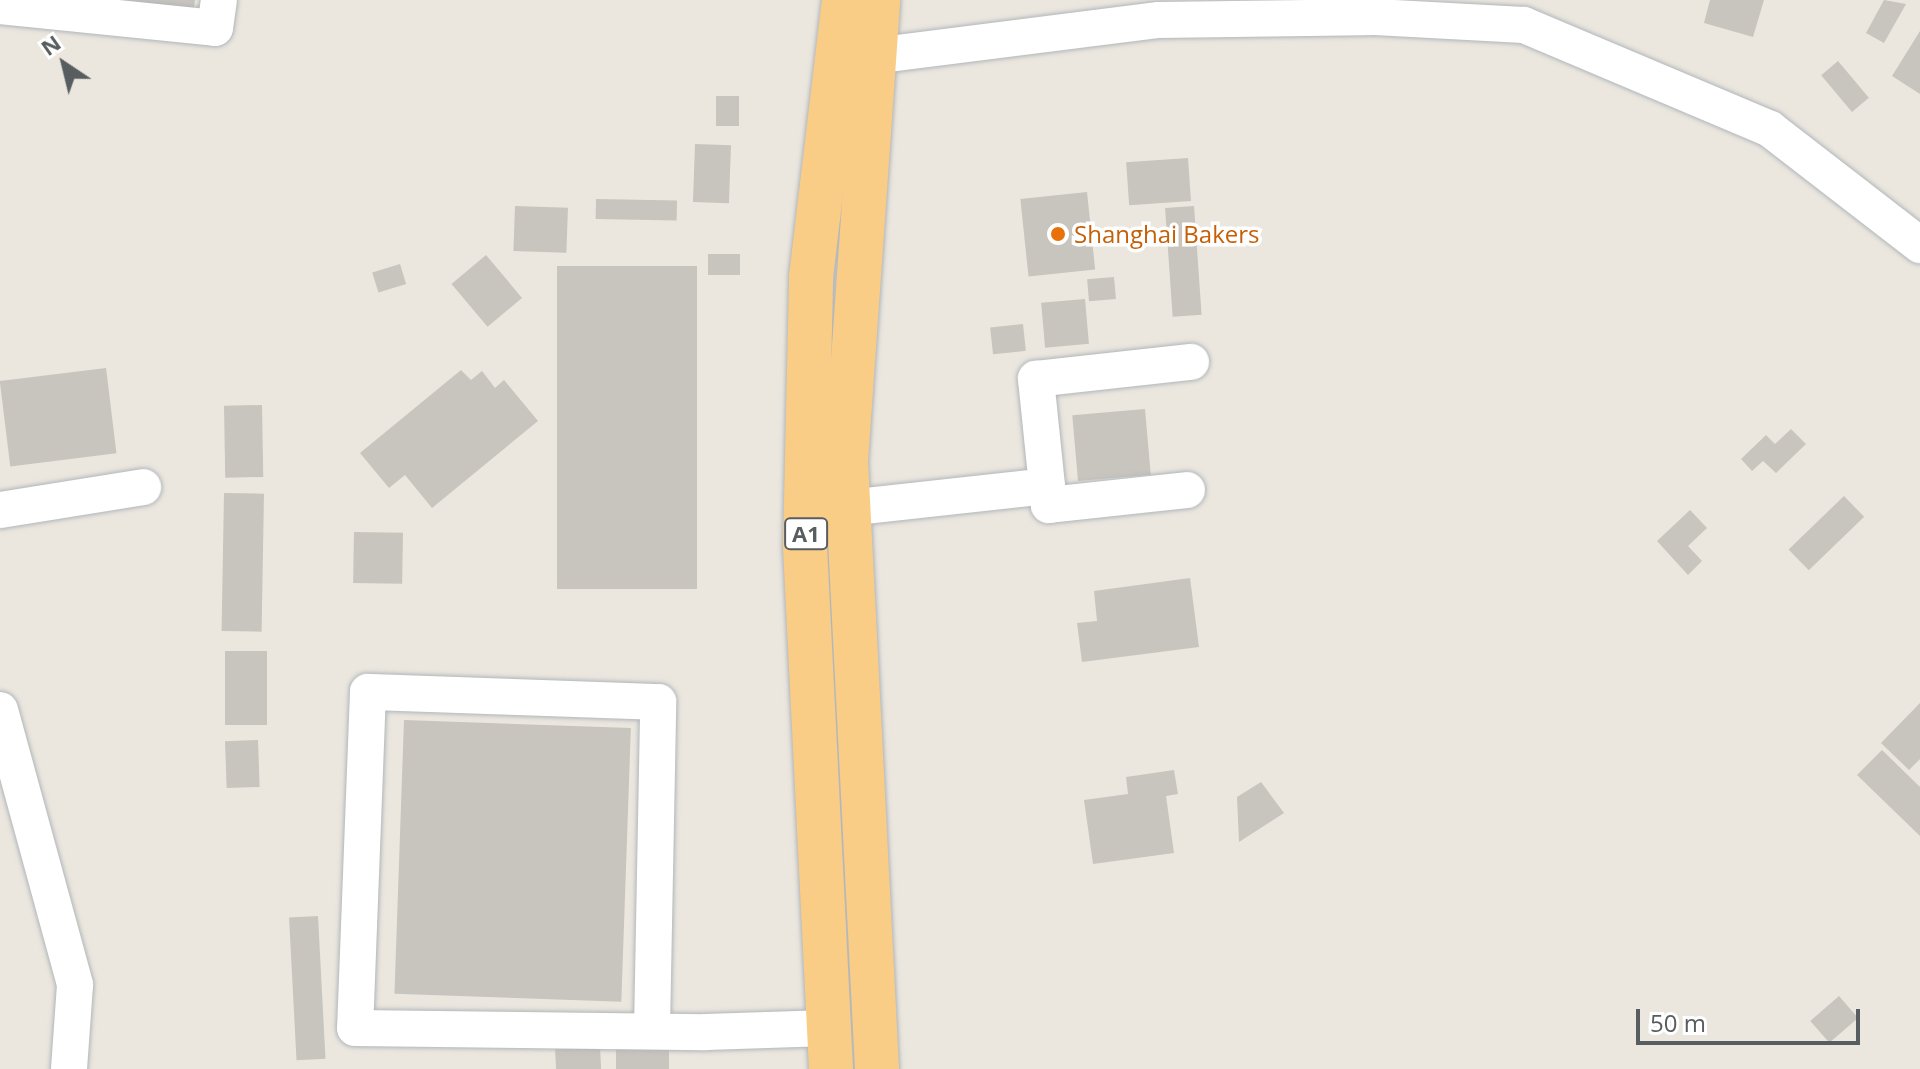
<!DOCTYPE html>
<style>
body{margin:0}
#map{position:relative;width:1920px;height:1069px;overflow:hidden;background:#ebe7df;font-family:"Open Sans",sans-serif}
div>[style]{position:absolute}
.building>*{inset:0;background:#c8c4be;transform-origin:0 0}
.roads{filter:drop-shadow(0 0 2px #b2b6ba) drop-shadow(0 0 2px #b2b6ba)}
.minor>*{height:36px;margin:-18px;padding:0 18px;transform-origin:18px;border-radius:18px;background:#fff}
.highway>*{height:44px;margin:-22px;padding:0 22px;transform-origin:22px;border-radius:22px;background:#facd87}
.dots>*{width:22px;height:22px;translate:-50% -50%;box-sizing:border-box;border:4px solid #fff;border-radius:50%}
span{translate:-50% -50%;white-space:nowrap;text-align:center;line-height:1.15;-webkit-text-stroke:7px #fff;paint-order:stroke}
.shield-label span{padding:2px 6px;background:#fff;border:2px solid;border-radius:6px;-webkit-text-stroke-width:0}
.shield-label{font-size:22px;color:#585d60;font-weight:700}
.food-label{font-size:24px;color:#c56008}
.left{translate:0 -50%;text-align:left}
.north{position:absolute;left:24px;top:24px;width:80px;height:80px;-webkit-text-stroke:6px #fff;paint-order:stroke;rotate:325deg;font-size:22px;font-weight:700;line-height:32px;text-align:center;color:#585d60}
.north::after{content:'';display:block;margin:auto;width:28px;height:36px;background:#585d60;clip-path:polygon(50% 0,100% 100%,50% 72%,0 100%)}
.scale{position:absolute;left:1636px;top:1009px;width:224px;height:36px;box-sizing:border-box;border:4px solid #585d60;border-top:0;padding-left:10px;font-size:24px;line-height:28px;white-space:nowrap;color:#585d60;-webkit-text-stroke:6px #fff;paint-order:stroke}
</style>
<div id="map">
<div class="building">
<div style="clip-path:polygon(77px 0,195px 0,192px 22px)"></div>
<div style="clip-path:polygon(1710px 0,1764px 0,1753px 37px,1704px 23px)"></div>
<div style="clip-path:polygon(1884px 0,1906px 4px,1884px 43px,1866px 33px)"></div>
<div style="clip-path:polygon(1920px 31px,1920px 94px,1892px 76px)"></div>
<div style="left:1838px;top:61px;width:48px;height:22px;rotate:50deg"></div>
<div style="left:716px;top:96px;width:23px;height:30px"></div>
<div style="left:695px;top:144px;width:36px;height:58px;rotate:2deg"></div>
<div style="left:1188px;top:158px;width:43px;height:62px;rotate:86deg"></div>
<div style="left:1087px;top:192px;width:78px;height:67px;rotate:84deg"></div>
<div style="left:596px;top:199px;width:81px;height:20px;rotate:1deg"></div>
<div style="left:515px;top:206px;width:53px;height:45px;rotate:2deg"></div>
<div style="left:1194px;top:206px;width:109px;height:29px;rotate:86deg"></div>
<div style="left:708px;top:254px;width:32px;height:21px"></div>
<div style="left:486px;top:255px;width:56px;height:45px;rotate:50deg"></div>
<div style="left:400px;top:264px;width:21px;height:29px;rotate:73deg"></div>
<div style="left:697px;top:266px;width:323px;height:140px;rotate:90deg"></div>
<div style="left:1114px;top:277px;width:22px;height:27px;rotate:85deg"></div>
<div style="left:1085px;top:299px;width:45px;height:44px;rotate:85deg"></div>
<div style="left:1023px;top:324px;width:27px;height:33px;rotate:84deg"></div>
<div style="left:106px;top:368px;width:86px;height:107px;rotate:83deg"></div>
<div style="clip-path:polygon(461px 370px,471px 380px,482px 371px,495px 388px,504px 380px,538px 421px,432px 508px,405px 475px,389px 488px,360px 453px)"></div>
<div style="left:262px;top:405px;width:72px;height:38px;rotate:89deg"></div>
<div style="left:1145px;top:409px;width:66px;height:73px;rotate:85deg"></div>
<div style="clip-path:polygon(1791px 429px,1806px 444px,1776px 473px,1763px 461px,1752px 471px,1741px 459px,1766px 435px,1775px 444px)"></div>
<div style="left:224px;top:493px;width:40px;height:138px;rotate:1deg"></div>
<div style="left:1844px;top:496px;width:29px;height:77px;rotate:46deg"></div>
<div style="clip-path:polygon(1690px 510px,1707px 528px,1688px 546px,1702px 561px,1688px 575px,1657px 541px)"></div>
<div style="left:354px;top:532px;width:49px;height:51px;rotate:1deg"></div>
<div style="clip-path:polygon(1190px 578px,1199px 647px,1082px 662px,1077px 623px,1097px 621px,1094px 591px)"></div>
<div style="left:225px;top:651px;width:42px;height:74px"></div>
<div style="clip-path:polygon(1920px 703px,1920px 759px,1909px 770px,1881px 743px)"></div>
<div style="left:404px;top:720px;width:227px;height:274px;rotate:2deg"></div>
<div style="left:258px;top:740px;width:47px;height:33px;rotate:88deg"></div>
<div style="clip-path:polygon(1882px 750px,1920px 787px,1920px 836px,1857px 775px)"></div>
<div style="clip-path:polygon(1174px 770px,1178px 794px,1166px 796px,1174px 853px,1093px 864px,1084px 800px,1128px 794px,1126px 777px)"></div>
<div style="clip-path:polygon(1261px 782px,1284px 813px,1239px 842px,1237px 797px)"></div>
<div style="left:318px;top:916px;width:143px;height:29px;rotate:87deg"></div>
<div style="left:1839px;top:996px;width:29px;height:38px;rotate:49deg"></div>
<div style="left:669px;top:1045px;width:24px;height:53px;rotate:90deg"></div>
<div style="left:600px;top:1047px;width:22px;height:45px;rotate:87deg"></div>
</div>
<div class="roads">
<div class="minor">
<div style="left:0;top:6px;width:216px;rotate:5.8deg"></div>
<div style="left:215px;top:28px;width:28px;rotate:-82deg"></div>
<div style="left:873px;top:56px;width:288px;rotate:-7.2deg"></div>
<div style="left:1159px;top:20px;width:216px;rotate:-0.8deg"></div>
<div style="left:1375px;top:17px;width:149px;rotate:3.1deg"></div>
<div style="left:1524px;top:25px;width:267px;rotate:22.9deg"></div>
<div style="left:1770px;top:129px;width:190px;rotate:37.7deg"></div>
<div style="left:1187px;top:490px;width:139px;rotate:173.8deg"></div>
<div style="left:1049px;top:505px;width:127px;rotate:-95.9deg"></div>
<div style="left:1036px;top:379px;width:156px;rotate:-6.3deg"></div>
<div style="left:848px;top:508px;width:200px;rotate:-6.3deg"></div>
<div style="left:0;top:510px;width:145px;rotate:-9.1deg"></div>
<div style="left:0;top:710px;width:285px;rotate:74.7deg"></div>
<div style="left:75px;top:985px;width:84px;rotate:94.1deg"></div>
<div style="left:652px;top:1029px;width:327px;rotate:-88.9deg"></div>
<div style="left:658px;top:702px;width:290px;rotate:-178deg"></div>
<div style="left:368px;top:692px;width:336px;rotate:92.2deg"></div>
<div style="left:355px;top:1028px;width:351px;rotate:0.7deg"></div>
<div style="left:706px;top:1032px;width:122px;rotate:-1.9deg"></div>
</div>
<div class="highway">
<div style="left:831px;top:1069px;width:523px;rotate:-92.85deg"></div>
<div style="left:805px;top:547px;width:270px;rotate:-88.7deg"></div>
<div style="left:811px;top:277px;width:279px;rotate:-83.2deg"></div>
<div style="left:877px;top:1069px;width:609px;rotate:-92.92deg"></div>
<div style="left:846px;top:461px;width:462px;rotate:-86deg"></div>
</div>
</div>
<div class="dots">
<div style="left:1058px;top:234px;background:#e8710a"></div>
</div>
<div class="shield-label">
<span style="left:806px;top:534px">A1</span>
</div>
<div class="food-label">
<span class="left" style="left:1074px;top:234px">Shanghai Bakers</span>
</div>
<div class="north">N</div>
<div class="scale">50 m</div>
</div>
